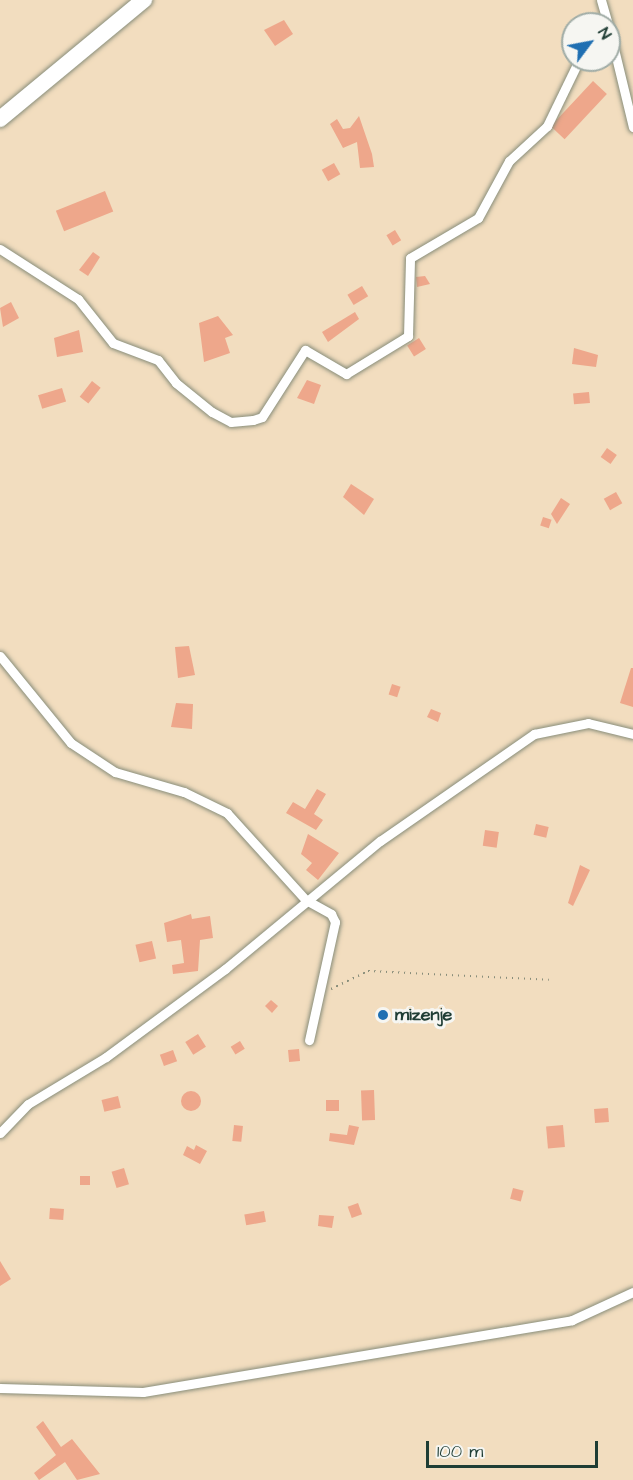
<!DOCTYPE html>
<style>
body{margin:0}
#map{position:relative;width:633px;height:1480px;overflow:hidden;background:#f2ddbf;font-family:"Architects Daughter",sans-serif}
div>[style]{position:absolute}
.building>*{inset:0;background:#eea78b;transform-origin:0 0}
.round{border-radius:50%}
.path>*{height:2px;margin-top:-1px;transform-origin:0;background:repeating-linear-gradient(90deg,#888d7a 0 1.5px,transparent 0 6px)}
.roads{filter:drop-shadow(0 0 2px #888d7a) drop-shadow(0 0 2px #888d7a)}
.minor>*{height:9px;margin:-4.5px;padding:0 4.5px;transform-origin:4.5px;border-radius:4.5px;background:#fff}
.trunk>*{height:16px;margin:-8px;padding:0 8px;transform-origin:8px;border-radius:8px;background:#fff}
.dots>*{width:16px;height:16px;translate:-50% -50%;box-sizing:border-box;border:3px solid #f6f6f2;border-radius:50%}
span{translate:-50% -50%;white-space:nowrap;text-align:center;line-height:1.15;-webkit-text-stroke:6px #f6f6f2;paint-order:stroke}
.poi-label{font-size:18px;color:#1f3d34;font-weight:700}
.left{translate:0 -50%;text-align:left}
.north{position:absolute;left:561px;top:12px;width:60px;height:60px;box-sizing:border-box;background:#f6f6f2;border:2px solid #a0aca6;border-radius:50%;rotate:58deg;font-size:16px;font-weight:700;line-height:24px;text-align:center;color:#1f3d34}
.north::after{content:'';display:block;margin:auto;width:21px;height:27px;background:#1f6fb2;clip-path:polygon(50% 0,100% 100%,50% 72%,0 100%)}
.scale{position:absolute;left:426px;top:1441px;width:172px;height:27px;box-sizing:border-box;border:3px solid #1f3d34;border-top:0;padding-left:8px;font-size:18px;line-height:21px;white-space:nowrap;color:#1f3d34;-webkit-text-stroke:4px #f6f6f2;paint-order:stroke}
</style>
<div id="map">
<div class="building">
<div style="clip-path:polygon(284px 20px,293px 34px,275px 46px,264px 30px)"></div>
<div style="left:593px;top:81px;width:19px;height:62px;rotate:43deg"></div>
<div style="clip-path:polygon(359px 116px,372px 154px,374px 167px,360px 168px,357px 142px,343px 148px,330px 124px,337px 119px,343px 129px,350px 128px)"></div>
<div style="left:334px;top:163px;width:13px;height:14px;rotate:61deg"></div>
<div style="left:105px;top:191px;width:22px;height:53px;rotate:68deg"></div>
<div style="left:395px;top:230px;width:12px;height:10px;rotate:59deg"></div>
<div style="clip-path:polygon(93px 252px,100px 257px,88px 276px,79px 270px)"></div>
<div style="clip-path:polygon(425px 276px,430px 284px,417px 287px,416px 277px)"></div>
<div style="left:362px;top:286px;width:12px;height:17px;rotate:59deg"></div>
<div style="clip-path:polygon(11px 302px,19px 318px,3px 327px,0 308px)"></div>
<div style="clip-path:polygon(355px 312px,359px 319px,328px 342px,322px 332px)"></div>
<div style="clip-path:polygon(218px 316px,233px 335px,225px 338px,230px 353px,204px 362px,199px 323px)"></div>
<div style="clip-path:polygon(79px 330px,83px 352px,57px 357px,54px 338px)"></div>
<div style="left:419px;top:338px;width:13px;height:14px;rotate:58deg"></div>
<div style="clip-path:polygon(574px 348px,598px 355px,596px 367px,572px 364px)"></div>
<div style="clip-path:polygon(307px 380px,321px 385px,314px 404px,297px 398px)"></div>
<div style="left:92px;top:381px;width:11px;height:20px;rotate:38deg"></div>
<div style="left:62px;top:388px;width:14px;height:25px;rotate:73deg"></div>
<div style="left:589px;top:392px;width:11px;height:16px;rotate:85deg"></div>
<div style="left:607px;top:448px;width:12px;height:11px;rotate:35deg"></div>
<div style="clip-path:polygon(351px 484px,374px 499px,364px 515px,343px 497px)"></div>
<div style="left:616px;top:492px;width:13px;height:14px;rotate:61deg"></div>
<div style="clip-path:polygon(561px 498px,570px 504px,557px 524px,551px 514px)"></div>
<div style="left:543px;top:517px;width:9px;height:9px;rotate:18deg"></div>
<div style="clip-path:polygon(189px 646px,195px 675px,178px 678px,175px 647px)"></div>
<div style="clip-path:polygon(631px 668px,633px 668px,633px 707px,620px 703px)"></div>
<div style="left:392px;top:684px;width:9px;height:11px;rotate:18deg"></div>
<div style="clip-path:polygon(176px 703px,193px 704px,192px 729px,171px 727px)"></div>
<div style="clip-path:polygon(431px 709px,441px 713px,438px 722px,427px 717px)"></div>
<div style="clip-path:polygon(317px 789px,326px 794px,314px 814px,323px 820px,316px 830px,286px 813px,293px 802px,305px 809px)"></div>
<div style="left:536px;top:824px;width:13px;height:11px;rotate:13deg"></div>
<div style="left:485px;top:830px;width:14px;height:16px;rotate:8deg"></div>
<div style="clip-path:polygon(308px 834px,339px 853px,318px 880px,306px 870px,312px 863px,301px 854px)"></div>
<div style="clip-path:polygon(580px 865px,590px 870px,573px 906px,568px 903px)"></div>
<div style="clip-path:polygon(191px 914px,192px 919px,210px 916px,213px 938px,200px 940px,198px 971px,173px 974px,172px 965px,184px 963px,181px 940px,167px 942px,164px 923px)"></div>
<div style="left:152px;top:941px;width:18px;height:17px;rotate:77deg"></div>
<div style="clip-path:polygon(271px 1000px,278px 1006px,272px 1013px,265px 1006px)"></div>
<div style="left:198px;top:1034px;width:15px;height:15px;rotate:58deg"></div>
<div style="left:240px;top:1041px;width:9px;height:11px;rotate:58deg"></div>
<div style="left:299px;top:1049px;width:12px;height:11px;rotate:85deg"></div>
<div style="left:173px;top:1050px;width:12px;height:14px;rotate:70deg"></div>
<div style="left:374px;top:1090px;width:30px;height:13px;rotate:88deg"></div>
<div class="round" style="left:181px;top:1091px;width:20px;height:20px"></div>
<div style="left:118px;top:1096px;width:12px;height:17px;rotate:76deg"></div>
<div style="left:339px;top:1100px;width:11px;height:13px;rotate:90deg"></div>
<div style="left:608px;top:1108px;width:14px;height:14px;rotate:86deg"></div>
<div style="left:234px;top:1125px;width:9px;height:16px;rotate:6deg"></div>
<div style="clip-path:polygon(349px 1125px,359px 1127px,354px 1145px,329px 1141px,330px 1133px,347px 1135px)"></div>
<div style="left:563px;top:1125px;width:22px;height:17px;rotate:85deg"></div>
<div style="clip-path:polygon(196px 1145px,207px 1151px,200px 1164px,183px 1155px,187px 1146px,194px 1150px)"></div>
<div style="left:124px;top:1168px;width:17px;height:13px;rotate:73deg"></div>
<div style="left:80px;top:1176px;width:10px;height:9px"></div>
<div style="left:513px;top:1188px;width:11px;height:11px;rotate:15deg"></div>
<div style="left:358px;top:1203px;width:12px;height:11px;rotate:70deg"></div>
<div style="left:50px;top:1208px;width:14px;height:11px;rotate:4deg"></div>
<div style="left:264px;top:1211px;width:11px;height:20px;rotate:80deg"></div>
<div style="clip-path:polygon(319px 1215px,334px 1216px,332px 1228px,318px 1226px)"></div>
<div style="clip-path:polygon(0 1261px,11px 1279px,0 1286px)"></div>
<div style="clip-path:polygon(43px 1421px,61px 1447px,72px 1439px,100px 1474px,77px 1480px,65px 1462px,39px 1480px,34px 1473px,56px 1455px,36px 1427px)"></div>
</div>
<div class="path">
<div style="left:331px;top:989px;width:41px;rotate:-25.9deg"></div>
<div style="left:368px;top:971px;width:181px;rotate:2.8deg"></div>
</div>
<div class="roads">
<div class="minor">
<div style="left:601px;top:0;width:25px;rotate:74deg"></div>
<div style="left:609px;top:28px;width:102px;rotate:76.4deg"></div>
<div style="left:0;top:249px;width:93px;rotate:32.7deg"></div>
<div style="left:78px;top:299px;width:56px;rotate:51.5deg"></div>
<div style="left:113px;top:343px;width:48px;rotate:20.7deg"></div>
<div style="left:158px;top:360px;width:29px;rotate:52deg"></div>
<div style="left:176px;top:383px;width:46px;rotate:38.9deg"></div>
<div style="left:212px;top:412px;width:21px;rotate:28deg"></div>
<div style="left:231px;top:422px;width:22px;rotate:-5deg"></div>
<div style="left:253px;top:420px;width:9px;rotate:-18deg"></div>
<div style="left:262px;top:417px;width:80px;rotate:-57.3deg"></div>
<div style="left:305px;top:350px;width:48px;rotate:30.3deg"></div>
<div style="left:346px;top:374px;width:73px;rotate:-31.5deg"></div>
<div style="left:408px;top:336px;width:78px;rotate:-88.5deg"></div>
<div style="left:410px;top:258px;width:79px;rotate:-30.5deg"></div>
<div style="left:478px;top:218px;width:65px;rotate:-61.5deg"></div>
<div style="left:509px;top:161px;width:52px;rotate:-42.6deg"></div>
<div style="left:547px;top:126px;width:73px;rotate:-64.1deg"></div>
<div style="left:0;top:656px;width:112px;rotate:50.8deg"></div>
<div style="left:71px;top:743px;width:53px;rotate:33.4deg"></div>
<div style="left:115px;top:772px;width:72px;rotate:16.2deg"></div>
<div style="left:184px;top:792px;width:48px;rotate:26deg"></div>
<div style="left:227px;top:813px;width:118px;rotate:47.8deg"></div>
<div style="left:306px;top:900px;width:29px;rotate:29deg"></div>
<div style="left:331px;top:914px;width:9px;rotate:63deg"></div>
<div style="left:335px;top:922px;width:121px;rotate:102.4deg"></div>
<div style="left:0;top:1133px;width:40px;rotate:-46deg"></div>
<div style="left:28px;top:1104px;width:91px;rotate:-31.1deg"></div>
<div style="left:106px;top:1057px;width:148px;rotate:-36.5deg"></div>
<div style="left:225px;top:969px;width:201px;rotate:-39.6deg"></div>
<div style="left:380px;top:841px;width:188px;rotate:-34.8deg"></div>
<div style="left:534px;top:734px;width:55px;rotate:-11.5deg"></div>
<div style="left:588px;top:723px;width:46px;rotate:13.7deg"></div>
<div style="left:0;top:1388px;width:143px;rotate:1.6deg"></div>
<div style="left:143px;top:1392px;width:435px;rotate:-9.5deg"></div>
<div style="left:572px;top:1320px;width:67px;rotate:-24.7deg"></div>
</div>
<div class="trunk">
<div style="left:0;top:119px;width:187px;rotate:-39.6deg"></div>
</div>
</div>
<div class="dots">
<div style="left:383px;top:1015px;background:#1f6fb2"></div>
</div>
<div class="poi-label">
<span class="left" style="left:395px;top:1015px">mizenje</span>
</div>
<div class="north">N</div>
<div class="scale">100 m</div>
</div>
